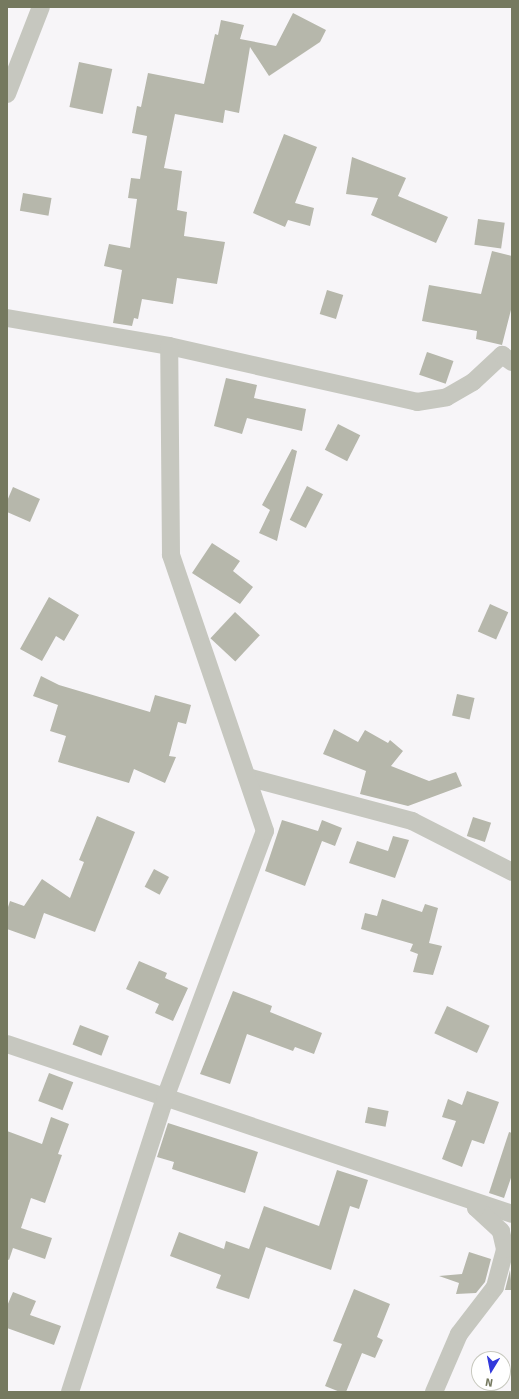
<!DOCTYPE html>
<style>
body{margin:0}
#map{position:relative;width:519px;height:1399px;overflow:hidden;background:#f7f5f8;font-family:Signika,sans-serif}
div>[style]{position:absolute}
.building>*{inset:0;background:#b6b7ab;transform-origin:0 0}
.minor>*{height:18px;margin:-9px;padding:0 9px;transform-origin:9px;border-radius:9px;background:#c6c7bf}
span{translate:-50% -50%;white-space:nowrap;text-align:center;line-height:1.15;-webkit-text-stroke:4px #fff;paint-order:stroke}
.frame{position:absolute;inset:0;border:8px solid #75795f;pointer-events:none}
.north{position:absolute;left:471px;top:1351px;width:40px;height:40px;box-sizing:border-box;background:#fff;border:1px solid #c8c9bf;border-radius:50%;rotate:190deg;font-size:11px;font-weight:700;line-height:16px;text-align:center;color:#75795f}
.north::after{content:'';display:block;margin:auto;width:14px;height:18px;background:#3239db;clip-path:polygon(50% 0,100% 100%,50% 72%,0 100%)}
</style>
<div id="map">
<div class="building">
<div style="clip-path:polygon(293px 13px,326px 30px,320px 42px,269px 76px,250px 47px,239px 113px,225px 110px,223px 123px,175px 114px,164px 168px,182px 171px,177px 210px,187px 212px,184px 236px,225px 242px,217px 284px,177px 278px,173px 304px,142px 299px,138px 319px,134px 318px,132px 326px,113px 323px,122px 270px,104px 266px,109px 244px,130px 248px,137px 199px,128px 198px,131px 178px,140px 179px,147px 136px,132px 133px,137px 106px,141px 107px,148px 73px,204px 84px,215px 34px,218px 35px,221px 20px,244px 25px,240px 39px,276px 46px)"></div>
<div style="left:79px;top:62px;width:34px;height:46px;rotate:12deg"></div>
<div style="clip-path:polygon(284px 134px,317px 147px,295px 203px,314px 208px,310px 226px,288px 220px,285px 227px,253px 213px)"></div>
<div style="clip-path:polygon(352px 157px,406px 178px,398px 196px,448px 217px,436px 243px,371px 215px,378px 198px,346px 194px)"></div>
<div style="left:23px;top:193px;width:29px;height:18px;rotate:10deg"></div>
<div style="left:478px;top:219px;width:27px;height:26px;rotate:8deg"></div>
<div style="clip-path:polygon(492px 251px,512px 256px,512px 306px,502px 345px,476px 339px,477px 331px,422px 321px,429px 285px,481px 294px)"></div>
<div style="left:327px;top:290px;width:17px;height:25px;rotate:17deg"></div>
<div style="left:427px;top:352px;width:28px;height:24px;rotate:19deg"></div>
<div style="clip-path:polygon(226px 378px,257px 385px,254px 398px,306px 409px,302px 431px,247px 418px,242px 434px,214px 426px)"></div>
<div style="left:338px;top:424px;width:25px;height:29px;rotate:27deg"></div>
<div style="clip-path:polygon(292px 449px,297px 451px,277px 541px,259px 533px,270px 510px,262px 505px)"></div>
<div style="left:307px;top:486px;width:18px;height:38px;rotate:27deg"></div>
<div style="clip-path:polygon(13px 487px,40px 499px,30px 522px,7px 512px,7px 501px)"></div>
<div style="clip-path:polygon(212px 543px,240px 561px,233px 571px,253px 587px,240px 604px,192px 573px)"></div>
<div style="clip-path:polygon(49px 597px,79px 615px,64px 641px,56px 636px,42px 661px,20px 649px)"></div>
<div style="left:490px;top:604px;width:20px;height:30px;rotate:24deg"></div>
<div style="left:235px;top:612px;width:34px;height:36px;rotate:43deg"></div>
<div style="clip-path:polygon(41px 676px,59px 685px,150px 712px,155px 695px,191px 705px,186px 724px,178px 722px,169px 756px,176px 757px,165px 783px,134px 769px,129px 783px,58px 762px,66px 736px,50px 731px,58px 705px,33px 696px)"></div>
<div style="left:457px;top:694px;width:18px;height:22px;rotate:13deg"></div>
<div style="clip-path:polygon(334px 729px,358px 742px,365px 730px,388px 743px,390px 740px,403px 751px,391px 766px,429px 781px,456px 772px,462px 786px,408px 806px,360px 794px,366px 771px,323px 754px)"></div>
<div style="clip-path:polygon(97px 816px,135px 832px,95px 932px,44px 913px,35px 939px,7px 929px,7px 910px,10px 901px,24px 906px,42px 879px,70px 898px,84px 862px,79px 860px)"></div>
<div style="left:473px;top:817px;width:19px;height:20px;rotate:18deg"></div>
<div style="clip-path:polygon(282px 820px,318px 831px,322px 820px,342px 828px,335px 846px,322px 841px,305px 886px,265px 871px)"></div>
<div style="clip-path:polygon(393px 836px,409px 840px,395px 878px,349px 863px,357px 841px,388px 851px)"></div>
<div style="left:154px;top:869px;width:17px;height:20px;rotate:28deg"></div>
<div style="clip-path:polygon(382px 899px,422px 912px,425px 904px,438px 908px,429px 943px,442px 946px,433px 975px,413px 972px,418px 954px,410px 951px,413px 944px,361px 929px,365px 913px,377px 916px)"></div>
<div style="clip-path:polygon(139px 961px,167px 973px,165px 978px,188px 988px,173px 1021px,155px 1013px,159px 1004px,126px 989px)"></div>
<div style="clip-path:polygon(233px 991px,272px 1006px,270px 1012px,322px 1033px,314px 1054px,295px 1047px,293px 1051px,247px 1034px,230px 1084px,200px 1074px)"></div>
<div style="left:447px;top:1006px;width:47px;height:30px;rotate:25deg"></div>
<div style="left:80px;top:1025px;width:31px;height:21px;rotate:21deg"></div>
<div style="left:49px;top:1073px;width:26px;height:30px;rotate:21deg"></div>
<div style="clip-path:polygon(467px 1091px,499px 1102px,484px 1144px,472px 1140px,462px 1167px,442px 1159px,456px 1121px,442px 1117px,448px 1099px,462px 1105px)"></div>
<div style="left:368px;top:1107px;width:21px;height:16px;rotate:11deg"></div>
<div style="clip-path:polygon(51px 1117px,69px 1124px,58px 1154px,62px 1155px,45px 1203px,31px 1198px,21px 1228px,52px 1238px,45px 1259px,13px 1248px,9px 1260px,7px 1259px,7px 1131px,42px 1144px)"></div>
<div style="clip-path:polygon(168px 1123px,258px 1152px,245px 1193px,172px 1169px,174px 1162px,157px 1157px)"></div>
<div style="clip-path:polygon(509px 1132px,512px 1133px,512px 1175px,504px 1198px,489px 1193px)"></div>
<div style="clip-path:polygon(337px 1170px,368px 1180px,359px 1209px,350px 1206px,331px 1270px,266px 1247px,249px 1299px,216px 1288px,221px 1275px,170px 1256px,179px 1232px,224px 1249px,226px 1241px,249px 1249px,264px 1206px,319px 1226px)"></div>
<div style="clip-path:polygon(469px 1252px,491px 1259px,485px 1282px,476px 1293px,456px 1294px,459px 1283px,439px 1276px,462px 1274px)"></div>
<div style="clip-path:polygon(510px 1270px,512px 1290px,505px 1290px)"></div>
<div style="clip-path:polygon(354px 1289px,390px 1304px,377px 1337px,383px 1340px,375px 1358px,362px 1353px,346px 1392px,340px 1392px,325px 1386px,342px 1344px,333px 1341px)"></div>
<div style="clip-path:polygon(13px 1292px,36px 1301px,30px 1315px,61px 1326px,54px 1345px,7px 1328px,7px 1306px)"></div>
</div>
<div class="minor">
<div style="left:7px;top:94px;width:93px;rotate:-68.7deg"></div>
<div style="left:7px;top:318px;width:164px;rotate:9.8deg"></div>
<div style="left:169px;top:346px;width:254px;rotate:12.7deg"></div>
<div style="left:417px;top:402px;width:30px;rotate:-9deg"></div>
<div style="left:447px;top:397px;width:30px;rotate:-30deg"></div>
<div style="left:473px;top:382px;width:40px;rotate:-43deg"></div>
<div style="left:502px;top:355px;width:12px;rotate:35deg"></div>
<div style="left:247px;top:777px;width:171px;rotate:14.9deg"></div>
<div style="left:412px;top:821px;width:112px;rotate:27deg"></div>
<div style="left:7px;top:1044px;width:533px;rotate:18.6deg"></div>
<div style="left:70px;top:1392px;width:309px;rotate:-72.1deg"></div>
<div style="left:165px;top:1098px;width:285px;rotate:-69.5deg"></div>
<div style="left:265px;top:831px;width:292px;rotate:-108.8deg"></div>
<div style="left:171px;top:555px;width:209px;rotate:-90.5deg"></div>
<div style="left:434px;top:1392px;width:63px;rotate:-66.7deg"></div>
<div style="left:459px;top:1334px;width:59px;rotate:-52.5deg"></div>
<div style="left:495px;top:1287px;width:39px;rotate:-75deg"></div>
<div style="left:505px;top:1249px;width:18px;rotate:-103deg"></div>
<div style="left:501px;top:1231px;width:34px;rotate:-137deg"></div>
<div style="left:476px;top:1208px;width:5px;rotate:-68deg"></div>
</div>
<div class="frame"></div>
<div class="north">N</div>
</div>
